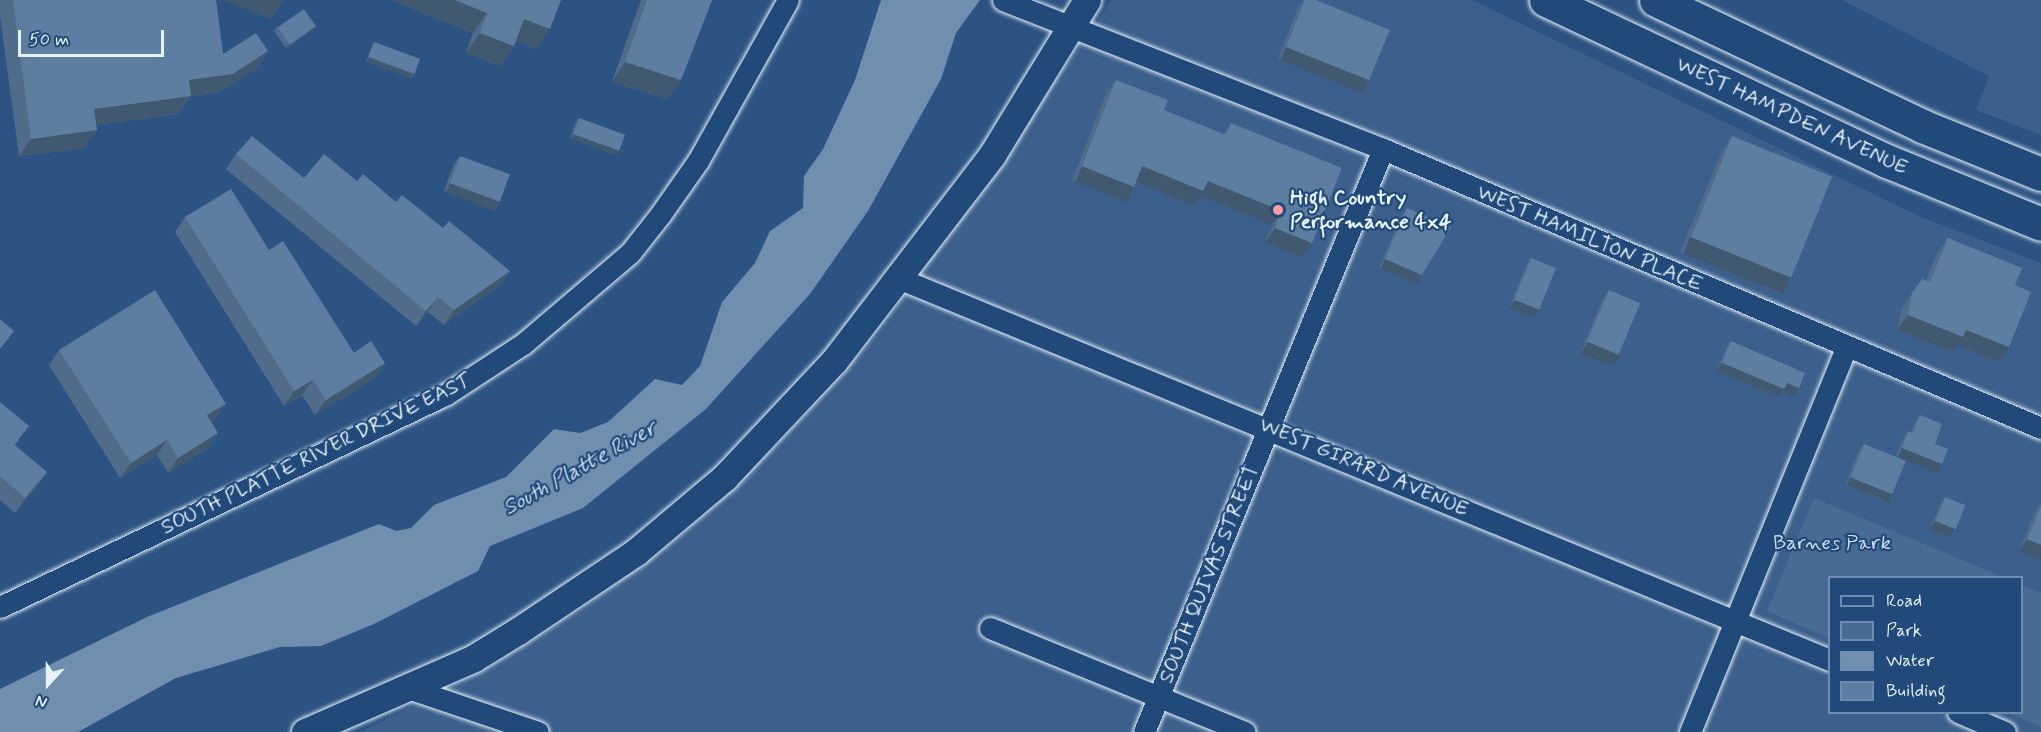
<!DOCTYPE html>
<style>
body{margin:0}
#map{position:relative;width:2041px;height:732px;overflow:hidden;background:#2b5482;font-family:Mynerve,sans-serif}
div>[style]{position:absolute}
.built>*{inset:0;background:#3a608b}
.green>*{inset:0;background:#476b93}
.water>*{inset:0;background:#708ead}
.roads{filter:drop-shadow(0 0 2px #e8f1f8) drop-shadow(0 0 2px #e8f1f8)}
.minor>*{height:21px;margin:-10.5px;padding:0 10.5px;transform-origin:10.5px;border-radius:10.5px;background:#1f4a7a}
.tertiary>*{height:27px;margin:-13.5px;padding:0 13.5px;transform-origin:13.5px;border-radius:13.5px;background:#1f4a7a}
.trunk>*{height:33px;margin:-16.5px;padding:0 16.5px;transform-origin:16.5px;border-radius:16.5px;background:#1f4a7a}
.wall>*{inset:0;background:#506c8a}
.shaded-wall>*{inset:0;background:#415871;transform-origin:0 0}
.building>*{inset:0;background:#5d7da1;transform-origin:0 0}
.dots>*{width:16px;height:16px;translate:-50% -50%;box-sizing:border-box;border:3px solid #1f4a7a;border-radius:50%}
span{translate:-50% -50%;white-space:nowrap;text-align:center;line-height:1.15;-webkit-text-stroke:4.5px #1f4a7a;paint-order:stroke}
.street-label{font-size:21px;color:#e8f1f8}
.poi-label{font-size:21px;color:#e8f1f8;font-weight:700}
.left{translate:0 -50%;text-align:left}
.park-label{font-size:21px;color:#d0dde9}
.water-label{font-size:22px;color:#d0dde9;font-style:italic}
.legend{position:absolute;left:1828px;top:576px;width:195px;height:138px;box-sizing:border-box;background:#1f4a7a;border:2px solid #6f8dac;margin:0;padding:8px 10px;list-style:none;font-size:18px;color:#e8f1f8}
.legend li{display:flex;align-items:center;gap:12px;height:30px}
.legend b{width:30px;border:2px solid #6f8dac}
.north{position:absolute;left:18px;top:654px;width:60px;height:60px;-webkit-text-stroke:4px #1f4a7a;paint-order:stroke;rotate:201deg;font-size:16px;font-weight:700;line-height:24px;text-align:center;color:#e8f1f8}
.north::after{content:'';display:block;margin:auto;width:21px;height:27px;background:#e8f1f8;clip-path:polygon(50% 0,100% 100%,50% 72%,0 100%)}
.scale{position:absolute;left:18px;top:30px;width:146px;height:27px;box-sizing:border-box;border:3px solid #e8f1f8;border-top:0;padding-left:8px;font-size:18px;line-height:21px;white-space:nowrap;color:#e8f1f8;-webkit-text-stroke:4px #1f4a7a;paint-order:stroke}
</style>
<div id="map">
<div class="built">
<div style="clip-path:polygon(evenodd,1112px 0,1472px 0,1921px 217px,2041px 263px,2041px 732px,360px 732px,483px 671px,576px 614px,676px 540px,775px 447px,878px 335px,1112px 0,1830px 578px,2022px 578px,2022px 712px,1830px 712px,1830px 578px)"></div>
<div style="clip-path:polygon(1842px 0,2041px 0,2041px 135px,1976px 110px,1989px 76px)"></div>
</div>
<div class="green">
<div style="clip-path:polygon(1814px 498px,2003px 577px,1830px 578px,1829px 638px,1767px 611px)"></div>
<div style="clip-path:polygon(2022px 585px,2041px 593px,2041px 727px,2007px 713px,2022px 712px)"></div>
</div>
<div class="water">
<div style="clip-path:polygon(881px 0,980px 0,956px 33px,941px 79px,868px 211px,810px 294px,706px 409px,583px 508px,490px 546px,478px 571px,374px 624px,321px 646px,280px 647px,176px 678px,78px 732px,0 732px,0 689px,147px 617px,379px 524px,396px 531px,411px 528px,434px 505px,506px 477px,554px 429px,580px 433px,608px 422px,655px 379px,682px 385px,700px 366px,722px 302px,755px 263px,770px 231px,803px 208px,804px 176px,823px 149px,855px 80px)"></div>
</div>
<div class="roads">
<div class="minor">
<div style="left:1003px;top:0;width:408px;rotate:21.4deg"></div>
<div style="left:1383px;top:149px;width:715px;rotate:22.98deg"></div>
<div style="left:898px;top:278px;width:1007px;rotate:22.29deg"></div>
<div style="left:0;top:607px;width:493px;rotate:-25.5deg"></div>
<div style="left:445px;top:395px;width:93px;rotate:-33.2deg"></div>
<div style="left:523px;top:344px;width:140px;rotate:-40.4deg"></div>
<div style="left:630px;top:253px;width:48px;rotate:-51.7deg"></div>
<div style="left:660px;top:215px;width:66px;rotate:-54.9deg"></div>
<div style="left:698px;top:161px;width:184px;rotate:-60.8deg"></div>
<div style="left:990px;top:628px;width:275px;rotate:22.2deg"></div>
<div style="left:408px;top:688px;width:137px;rotate:18.7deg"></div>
<div style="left:1958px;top:712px;width:51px;rotate:23.1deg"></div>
<div style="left:1144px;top:732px;width:630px;rotate:-67.71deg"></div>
<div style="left:1690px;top:732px;width:414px;rotate:-67.9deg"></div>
</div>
<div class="tertiary">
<div style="left:305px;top:732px;width:184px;rotate:-23.6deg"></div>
<div style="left:474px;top:658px;width:52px;rotate:-31.5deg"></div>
<div style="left:518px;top:631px;width:142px;rotate:-33.8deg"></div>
<div style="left:636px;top:552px;width:116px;rotate:-40.1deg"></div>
<div style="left:725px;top:477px;width:159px;rotate:-46.8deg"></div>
<div style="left:834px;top:361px;width:260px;rotate:-52.5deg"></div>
<div style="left:992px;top:155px;width:182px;rotate:-58.5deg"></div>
</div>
<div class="trunk">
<div style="left:1546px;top:0;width:377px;rotate:25.3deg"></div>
<div style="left:1887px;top:161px;width:166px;rotate:22.2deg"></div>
<div style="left:1656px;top:0;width:294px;rotate:25.3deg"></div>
<div style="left:1922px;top:126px;width:128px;rotate:22deg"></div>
</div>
</div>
<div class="wall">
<div style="clip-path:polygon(0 0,216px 0,223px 54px,268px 51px,256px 69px,220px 92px,191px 96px,178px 114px,96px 125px,97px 130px,84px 148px,19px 156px,0 16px)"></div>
<div style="clip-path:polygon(391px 0,561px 0,536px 49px,516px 41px,514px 46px,500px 66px,466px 53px,473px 33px)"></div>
<div style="clip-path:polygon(641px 0,712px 0,681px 80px,667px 99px,612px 82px)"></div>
<div style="clip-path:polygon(1304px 0,1316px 0,1369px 80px,1361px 92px,1278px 58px,1298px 8px)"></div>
<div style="clip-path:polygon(277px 27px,313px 30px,286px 48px,274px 31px)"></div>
<div style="clip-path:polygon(374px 42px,414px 74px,411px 78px,366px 61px,372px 46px)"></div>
<div style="clip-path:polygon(1116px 80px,1164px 110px,1224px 134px,1231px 123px,1312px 243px,1302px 257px,1265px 243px,1272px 225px,1200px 196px,1193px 206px,1136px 182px,1134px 187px,1124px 201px,1072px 180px,1106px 94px)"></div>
<div style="clip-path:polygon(579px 118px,616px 155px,570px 138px,576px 122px)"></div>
<div style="clip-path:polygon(1732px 136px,1790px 278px,1779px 293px,1680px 252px,1722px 151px)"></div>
<div style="clip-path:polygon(236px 154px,304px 178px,357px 181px,443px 228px,510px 271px,499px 286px,444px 325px,428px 312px,416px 326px,226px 169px)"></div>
<div style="clip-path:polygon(460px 156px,500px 202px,494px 210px,444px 191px,454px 164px)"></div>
<div style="clip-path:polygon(1407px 208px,1422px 275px,1417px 283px,1379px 267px,1402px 216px)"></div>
<div style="clip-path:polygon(185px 217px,269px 250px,354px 353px,385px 363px,375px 378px,315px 415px,302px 395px,284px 406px,175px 232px)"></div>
<div style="clip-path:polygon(1948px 238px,2015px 285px,1999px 362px,1957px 345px,1952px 352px,1897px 330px,1902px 308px,1922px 279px,1926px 280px,1937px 253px)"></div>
<div style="clip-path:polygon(1531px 258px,1534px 317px,1509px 308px,1526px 266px)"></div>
<div style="clip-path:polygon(1609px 290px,1612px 366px,1580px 354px,1601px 302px)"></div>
<div style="clip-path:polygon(1731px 341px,1793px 396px,1783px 391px,1779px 397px,1716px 371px,1726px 349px)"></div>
<div style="clip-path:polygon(59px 350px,216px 419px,211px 422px,208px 448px,168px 473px,157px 455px,120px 478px,49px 365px)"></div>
<div style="clip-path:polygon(0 402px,19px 441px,15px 445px,47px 472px,37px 487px,15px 513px,0 500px)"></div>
<div style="clip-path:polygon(1920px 415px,1935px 444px,1942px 464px,1937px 472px,1896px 456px,1903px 439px,1908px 431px,1911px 433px,1915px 423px)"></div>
<div style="clip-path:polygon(1864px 444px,1887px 502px,1845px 485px,1858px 452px)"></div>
<div style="clip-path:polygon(1945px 497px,1949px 537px,1929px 529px,1940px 505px)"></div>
<div style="clip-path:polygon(2041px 504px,2041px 560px,2019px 551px,2035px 512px)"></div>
</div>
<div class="shaded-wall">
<div style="clip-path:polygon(222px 0,284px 0,271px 19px)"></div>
<div style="clip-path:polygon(391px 0,455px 0,487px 13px,473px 33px)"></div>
<div style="clip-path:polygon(524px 19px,550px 29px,536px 49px,510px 39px)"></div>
<div style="clip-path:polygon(316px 26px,313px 30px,286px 48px,289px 44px)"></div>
<div style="clip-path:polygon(480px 33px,514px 46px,500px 66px,466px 53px)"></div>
<div style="left:1286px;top:47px;width:89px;height:14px;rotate:22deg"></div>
<div style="clip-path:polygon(268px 51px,256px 69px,220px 92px,176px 98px,189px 80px)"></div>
<div style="left:369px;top:57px;width:48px;height:5px;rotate:21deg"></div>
<div style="clip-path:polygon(625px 62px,681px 80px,667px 99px,612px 82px)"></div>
<div style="clip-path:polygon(191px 96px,178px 114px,81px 127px,94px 109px)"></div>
<div style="clip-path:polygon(97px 130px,84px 148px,19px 156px,31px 139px)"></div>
<div style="left:573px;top:134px;width:49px;height:5px;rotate:20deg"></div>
<div style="left:1082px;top:166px;width:56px;height:17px;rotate:22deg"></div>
<div style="clip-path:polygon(1142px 166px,1208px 181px,1282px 211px,1272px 225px,1200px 196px,1193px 206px,1132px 180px)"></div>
<div style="left:450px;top:183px;width:53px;height:10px;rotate:21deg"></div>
<div style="clip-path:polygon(1275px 228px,1312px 243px,1302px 257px,1265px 243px)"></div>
<div style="left:1690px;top:237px;width:108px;height:18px;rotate:22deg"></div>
<div style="left:1385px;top:259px;width:40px;height:10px;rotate:23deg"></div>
<div style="clip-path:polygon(510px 271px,499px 286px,444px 325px,454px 310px)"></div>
<div style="clip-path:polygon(438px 297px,428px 312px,416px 326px,426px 311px)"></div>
<div style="clip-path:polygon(1515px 300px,1540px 309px,1534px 317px,1509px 308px)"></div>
<div style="clip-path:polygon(1908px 315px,1966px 330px,2009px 347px,1999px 362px,1957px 345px,1952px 352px,1897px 330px)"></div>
<div style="clip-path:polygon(1588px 342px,1620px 355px,1612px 366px,1580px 354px)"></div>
<div style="clip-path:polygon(385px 363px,375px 378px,315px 415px,326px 400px)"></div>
<div style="clip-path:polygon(1722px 363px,1787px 383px,1799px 388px,1793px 396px,1783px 391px,1779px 397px,1716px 371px)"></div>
<div style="clip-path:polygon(313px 380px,302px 395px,284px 406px,294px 391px)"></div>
<div style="clip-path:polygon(226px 404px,216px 419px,197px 430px,207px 415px)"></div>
<div style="clip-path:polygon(218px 433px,208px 448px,168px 473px,178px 458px)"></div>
<div style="clip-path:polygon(167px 440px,157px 455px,120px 478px,131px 463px)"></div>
<div style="left:1902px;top:448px;width:43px;height:10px;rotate:22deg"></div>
<div style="clip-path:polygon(47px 472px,37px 487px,15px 513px,25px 498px)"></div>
<div style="left:1850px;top:477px;width:45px;height:9px;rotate:22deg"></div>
<div style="clip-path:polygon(1935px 521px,1954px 529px,1949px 537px,1929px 529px)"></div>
<div style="clip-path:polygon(2027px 539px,2041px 545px,2041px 560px,2019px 551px)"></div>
</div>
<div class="building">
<div style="clip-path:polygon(13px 0,216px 0,223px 54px,256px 33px,268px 51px,233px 74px,189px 80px,191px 96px,94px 109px,97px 130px,31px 139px)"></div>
<div style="clip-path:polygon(455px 0,561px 0,550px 29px,524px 19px,514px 46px,480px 33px,487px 13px)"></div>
<div style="clip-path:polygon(647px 0,712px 0,681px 80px,625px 62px)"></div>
<div style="clip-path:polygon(1305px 0,1316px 0,1390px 30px,1369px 80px,1286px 47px)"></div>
<div style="left:304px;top:9px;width:21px;height:32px;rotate:55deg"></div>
<div style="left:374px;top:42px;width:49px;height:16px;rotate:20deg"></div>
<div style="clip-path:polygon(1116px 80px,1168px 100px,1164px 110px,1226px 135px,1231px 123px,1342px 168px,1312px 243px,1275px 228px,1282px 211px,1208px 181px,1203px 191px,1142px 166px,1134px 187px,1082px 166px)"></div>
<div style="left:579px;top:118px;width:49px;height:17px;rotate:20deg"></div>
<div style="clip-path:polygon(252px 136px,304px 178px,324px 154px,357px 181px,363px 174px,396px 202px,402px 195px,443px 228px,449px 221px,510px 271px,454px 310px,438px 297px,426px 311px,236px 154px)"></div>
<div style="left:1732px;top:136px;width:108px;height:109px;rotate:22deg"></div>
<div style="left:460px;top:156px;width:53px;height:29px;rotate:20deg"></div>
<div style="clip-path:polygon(231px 189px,269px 250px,283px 241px,354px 353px,371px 341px,385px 363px,326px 400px,313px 380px,294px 391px,185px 217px)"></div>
<div style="clip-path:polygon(1407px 208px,1451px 227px,1422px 275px,1385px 259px)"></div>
<div style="clip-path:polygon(1948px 238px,2022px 268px,2015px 285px,2031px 292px,2009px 347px,1966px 330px,1963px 337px,1908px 315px,1912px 293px,1922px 279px,1930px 282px)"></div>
<div style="left:1531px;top:258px;width:27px;height:45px;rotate:22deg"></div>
<div style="clip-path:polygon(155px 290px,226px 404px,207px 415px,218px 433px,178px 458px,167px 440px,131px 463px,59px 350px)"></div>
<div style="left:1609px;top:290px;width:34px;height:56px;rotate:23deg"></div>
<div style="clip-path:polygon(0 319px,14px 331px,0 349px)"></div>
<div style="clip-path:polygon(1731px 341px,1805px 373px,1799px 388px,1787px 383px,1784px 389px,1722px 363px)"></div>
<div style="clip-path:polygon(0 402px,29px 426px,14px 445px,47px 472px,25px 498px,0 476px)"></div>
<div style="clip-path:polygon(1920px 415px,1942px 424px,1935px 444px,1948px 449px,1942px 464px,1902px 448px,1908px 431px,1913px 433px)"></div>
<div style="left:1864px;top:444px;width:45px;height:36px;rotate:22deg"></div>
<div style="left:1945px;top:497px;width:22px;height:26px;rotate:22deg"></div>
<div style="clip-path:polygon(2041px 506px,2041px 545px,2027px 539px)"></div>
</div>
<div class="dots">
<div style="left:1278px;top:210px;background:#ff9aa2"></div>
</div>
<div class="street-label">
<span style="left:1792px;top:116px;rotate:25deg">WEST HAMPDEN AVENUE</span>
<span style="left:1590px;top:238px;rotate:23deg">WEST HAMILTON PLACE</span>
<span style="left:316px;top:454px;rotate:-26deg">SOUTH PLATTE RIVER DRIVE EAST</span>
<span style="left:1364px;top:467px;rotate:23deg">WEST GIRARD AVENUE</span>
<span style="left:1209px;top:574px;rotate:-68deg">SOUTH QUIVAS STREET</span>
</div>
<div class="poi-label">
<span class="left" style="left:1290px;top:210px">High Country<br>Performance 4x4</span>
</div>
<div class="park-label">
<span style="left:1832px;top:543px">Barnes Park</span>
</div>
<div class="water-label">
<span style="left:580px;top:469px;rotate:-29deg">South Platte River</span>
</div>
<ul class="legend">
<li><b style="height:8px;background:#1f4a7a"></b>Road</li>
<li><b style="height:16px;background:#476b93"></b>Park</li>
<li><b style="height:16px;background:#708ead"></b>Water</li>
<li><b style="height:16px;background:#5d7da1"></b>Building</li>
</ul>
<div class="north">N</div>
<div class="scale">50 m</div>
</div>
